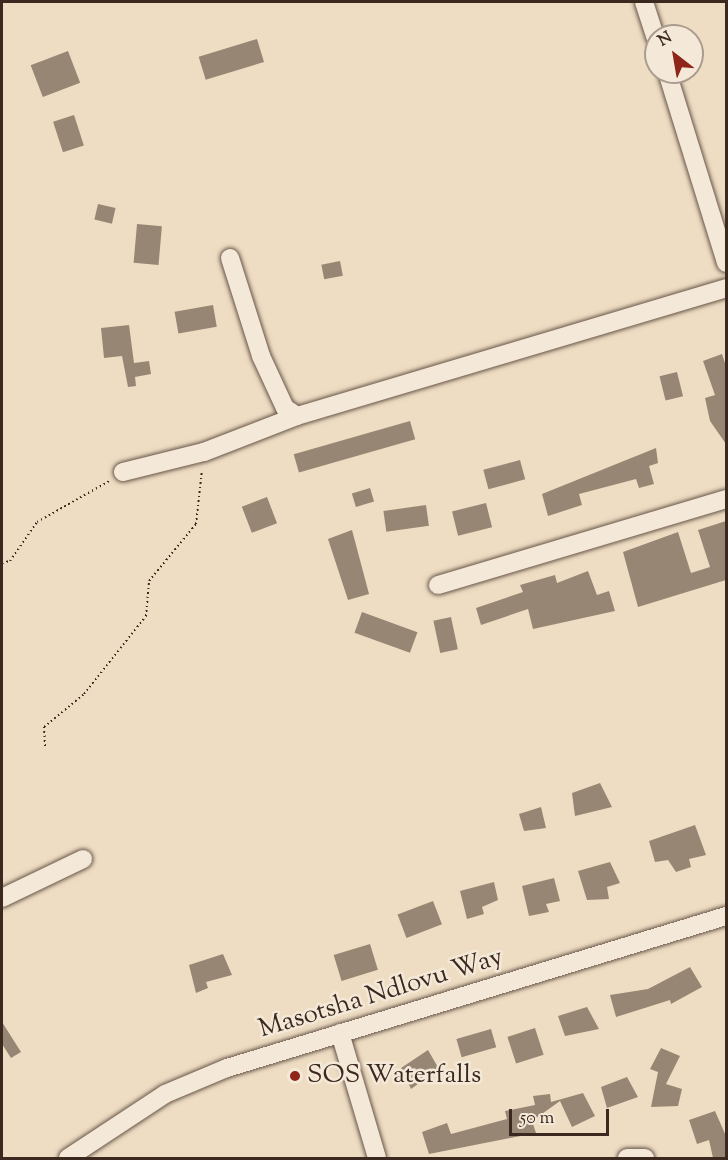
<!DOCTYPE html>
<style>
body{margin:0}
#map{position:relative;width:728px;height:1160px;overflow:hidden;background:#eeddc3;font-family:"Sorts Mill Goudy",serif}
div>[style]{position:absolute}
.building>*{inset:0;background:#988674;transform-origin:0 0}
.path>*{height:2px;margin-top:-1px;transform-origin:0;background:repeating-linear-gradient(90deg,#3b281f 0 1.5px,transparent 0 4.5px)}
.roads{filter:drop-shadow(0 0 2px #685548) drop-shadow(0 0 2px #685548)}
.minor>*{height:18px;margin:-9px;padding:0 9px;transform-origin:9px;border-radius:9px;background:#f4e9d8}
.dots>*{width:16px;height:16px;translate:-50% -50%;box-sizing:border-box;border:3px solid #f4e9d8;border-radius:50%}
span{translate:-50% -50%;white-space:nowrap;text-align:center;line-height:1.15;-webkit-text-stroke:5px #f4e9d8;paint-order:stroke}
.street-label{font-size:26px;color:#3b281f}
.poi-label{font-size:26px;color:#3b281f}
.left{translate:0 -50%;text-align:left}
.frame{position:absolute;inset:0;border:3px solid #3b281f;pointer-events:none}
.north{position:absolute;left:644px;top:24px;width:60px;height:60px;box-sizing:border-box;background:#f4e9d8;border:2px solid #aa9c8e;border-radius:50%;rotate:329deg;font-size:16px;font-weight:700;line-height:24px;text-align:center;color:#3b281f}
.north::after{content:'';display:block;margin:auto;width:21px;height:27px;background:#8f2418;clip-path:polygon(50% 0,100% 100%,50% 72%,0 100%)}
.scale{position:absolute;left:509px;top:1109px;width:100px;height:27px;box-sizing:border-box;border:3px solid #3b281f;border-top:0;padding-left:8px;font-size:18px;line-height:21px;white-space:nowrap;color:#3b281f;-webkit-text-stroke:4px #f4e9d8;paint-order:stroke}
</style>
<div id="map">
<div class="building">
<div style="left:257px;top:39px;width:24px;height:61px;rotate:73deg"></div>
<div style="left:68px;top:51px;width:34px;height:40px;rotate:69deg"></div>
<div style="left:74px;top:115px;width:32px;height:22px;rotate:72deg"></div>
<div style="left:98px;top:204px;width:18px;height:16px;rotate:13deg"></div>
<div style="left:137px;top:224px;width:25px;height:39px;rotate:5deg"></div>
<div style="left:340px;top:261px;width:15px;height:19px;rotate:79deg"></div>
<div style="left:213px;top:305px;width:22px;height:39px;rotate:80deg"></div>
<div style="clip-path:polygon(129px 325px,134px 363px,149px 361px,151px 374px,135px 377px,136px 386px,128px 387px,122px 356px,104px 358px,101px 328px)"></div>
<div style="clip-path:polygon(722px 354px,726px 366px,726px 444px,710px 421px,705px 398px,715px 395px,703px 361px)"></div>
<div style="left:677px;top:372px;width:25px;height:18px;rotate:76deg"></div>
<div style="left:410px;top:421px;width:19px;height:121px;rotate:74deg"></div>
<div style="clip-path:polygon(656px 448px,658px 463px,649px 466px,654px 484px,639px 488px,636px 479px,579px 494px,582px 505px,548px 516px,542px 494px)"></div>
<div style="left:520px;top:460px;width:20px;height:38px;rotate:75deg"></div>
<div style="left:370px;top:488px;width:14px;height:19px;rotate:73deg"></div>
<div style="left:267px;top:497px;width:28px;height:27px;rotate:69deg"></div>
<div style="left:486px;top:503px;width:25px;height:35px;rotate:76deg"></div>
<div style="left:426px;top:505px;width:21px;height:43px;rotate:82deg"></div>
<div style="clip-path:polygon(726px 521px,726px 580px,638px 607px,623px 552px,678px 532px,691px 573px,710px 567px,698px 530px)"></div>
<div style="clip-path:polygon(352px 530px,369px 594px,348px 600px,328px 539px)"></div>
<div style="clip-path:polygon(588px 571px,597px 595px,609px 591px,615px 611px,533px 629px,528px 609px,481px 625px,476px 608px,523px 592px,520px 585px,555px 575px,557px 583px)"></div>
<div style="left:362px;top:612px;width:59px;height:22px;rotate:20deg"></div>
<div style="left:451px;top:617px;width:33px;height:18px;rotate:78deg"></div>
<div style="clip-path:polygon(600px 783px,612px 807px,575px 816px,572px 793px)"></div>
<div style="clip-path:polygon(541px 807px,546px 828px,524px 831px,519px 814px)"></div>
<div style="clip-path:polygon(695px 825px,706px 855px,689px 859px,691px 867px,676px 872px,668px 860px,655px 862px,649px 841px)"></div>
<div style="clip-path:polygon(610px 862px,620px 883px,607px 887px,609px 899px,587px 900px,578px 871px)"></div>
<div style="clip-path:polygon(554px 878px,560px 901px,546px 904px,549px 912px,529px 916px,522px 886px)"></div>
<div style="clip-path:polygon(494px 882px,498px 900px,482px 907px,484px 914px,467px 919px,460px 891px)"></div>
<div style="left:433px;top:901px;width:25px;height:38px;rotate:69deg"></div>
<div style="left:370px;top:944px;width:27px;height:38px;rotate:73deg"></div>
<div style="clip-path:polygon(223px 954px,232px 975px,206px 982px,208px 988px,196px 993px,189px 965px)"></div>
<div style="clip-path:polygon(690px 967px,702px 987px,671px 1004px,670px 1000px,616px 1017px,610px 995px,648px 989px)"></div>
<div style="clip-path:polygon(587px 1007px,599px 1029px,565px 1036px,558px 1016px)"></div>
<div style="clip-path:polygon(2px 1022px,21px 1052px,11px 1058px,2px 1044px)"></div>
<div style="left:535px;top:1028px;width:28px;height:29px;rotate:72deg"></div>
<div style="left:491px;top:1029px;width:19px;height:36px;rotate:74deg"></div>
<div style="clip-path:polygon(661px 1048px,680px 1056px,666px 1084px,682px 1089px,678px 1106px,651px 1107px,658px 1072px,650px 1069px)"></div>
<div style="clip-path:polygon(428px 1050px,439px 1069px,411px 1089px,401px 1068px)"></div>
<div style="clip-path:polygon(627px 1077px,638px 1097px,607px 1108px,601px 1087px)"></div>
<div style="clip-path:polygon(583px 1093px,595px 1116px,572px 1127px,560px 1101px,532px 1121px,536px 1133px,429px 1154px,422px 1132px,447px 1123px,451px 1134px,507px 1119px,505px 1111px,535px 1105px,533px 1096px,550px 1094px,551px 1102px)"></div>
<div style="clip-path:polygon(715px 1111px,726px 1136px,726px 1158px,713px 1158px,709px 1140px,697px 1144px,689px 1120px)"></div>
</div>
<div class="path">
<div style="left:2px;top:563px;width:8px;rotate:-14deg"></div>
<div style="left:10px;top:561px;width:47px;rotate:-55.3deg"></div>
<div style="left:37px;top:522px;width:85px;rotate:-29.6deg"></div>
<div style="left:45px;top:746px;width:19px;rotate:-93deg"></div>
<div style="left:44px;top:727px;width:52px;rotate:-39.5deg"></div>
<div style="left:84px;top:694px;width:100px;rotate:-51.5deg"></div>
<div style="left:146px;top:616px;width:35px;rotate:-85deg"></div>
<div style="left:149px;top:581px;width:74px;rotate:-50.5deg"></div>
<div style="left:196px;top:524px;width:54px;rotate:-83.7deg"></div>
</div>
<div class="roads">
<div class="minor">
<div style="left:644px;top:2px;width:38px;rotate:72deg"></div>
<div style="left:667px;top:72px;width:200px;rotate:72.8deg"></div>
<div style="left:230px;top:258px;width:103px;rotate:72.4deg"></div>
<div style="left:261px;top:356px;width:57px;rotate:65.2deg"></div>
<div style="left:285px;top:408px;width:14px;rotate:34deg"></div>
<div style="left:297px;top:416px;width:448px;rotate:-16.6deg"></div>
<div style="left:123px;top:472px;width:83px;rotate:-13.9deg"></div>
<div style="left:204px;top:452px;width:100px;rotate:-21.2deg"></div>
<div style="left:438px;top:585px;width:301px;rotate:-16.6deg"></div>
<div style="left:2px;top:898px;width:90px;rotate:-25.7deg"></div>
<div style="left:340px;top:1033px;width:130px;rotate:73.5deg"></div>
<div style="left:68px;top:1158px;width:116px;rotate:-33.4deg"></div>
<div style="left:165px;top:1094px;width:67px;rotate:-22.8deg"></div>
<div style="left:227px;top:1068px;width:522px;rotate:-16.94deg"></div>
<div style="left:627px;top:1158px;width:18px"></div>
</div>
</div>
<div class="dots">
<div style="left:295px;top:1076px;background:#8f2418"></div>
</div>
<div class="street-label">
<span style="left:381px;top:994px;rotate:-17deg">Masotsha Ndlovu Way</span>
</div>
<div class="poi-label">
<span class="left" style="left:307px;top:1076px">SOS Waterfalls</span>
</div>
<div class="frame"></div>
<div class="north">N</div>
<div class="scale">50 m</div>
</div>
